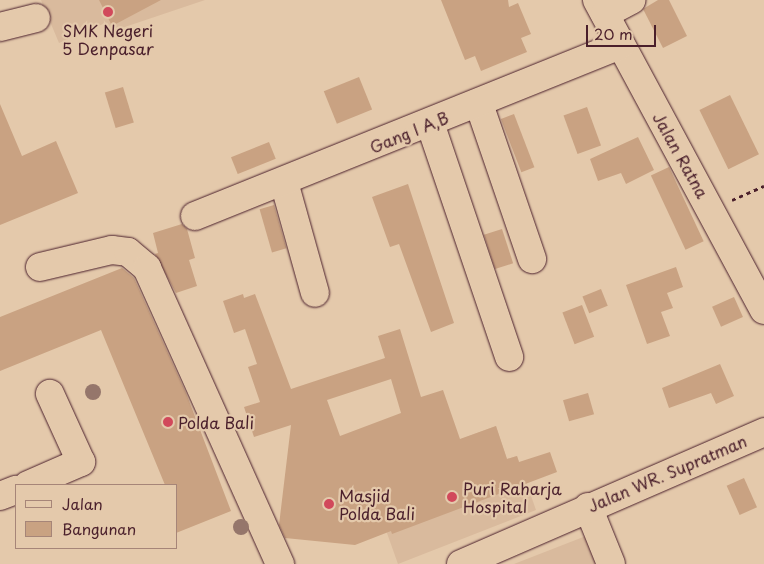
<!DOCTYPE html>
<style>
body{margin:0}
#map{position:relative;width:764px;height:564px;overflow:hidden;background:#e4c9ab;font-family:"Playpen Sans",sans-serif}
div>[style]{position:absolute}
.built>*{inset:0;background:#d9ba9d}
.building>*{inset:0;background:#c9a282;transform-origin:0 0}
.path>*{height:3px;margin-top:-1.5px;transform-origin:0;background:repeating-linear-gradient(90deg,#4a1f2b 0 4px,transparent 0 8px)}
.roads{filter:drop-shadow(0 0 1px #4a1f2b) drop-shadow(0 0 1px #4a1f2b)}
.minor>*{height:28px;margin:-14px;padding:0 14px;transform-origin:14px;border-radius:14px;background:#e4c9ab}
.major>*{height:28px;margin:-14px;padding:0 14px;transform-origin:14px;border-radius:14px;background:#e4c9ab}
.trees>*{width:16px;height:16px;margin:-8px;border-radius:50%;background:#95766b}
.dots>*{width:14px;height:14px;translate:-50% -50%;box-sizing:border-box;border:2px solid #e4c9ab;border-radius:50%}
span{translate:-50% -50%;white-space:nowrap;text-align:center;line-height:1.15;-webkit-text-stroke:4.5px #e4c9ab;paint-order:stroke}
.poi-label{font-size:16px;color:#4a1f2b}
.left{translate:0 -50%;text-align:left}
.street-label{font-size:16px;color:#4a1f2b}
.legend{position:absolute;left:15px;top:484px;width:162px;height:65px;box-sizing:border-box;background:#e4c9ab;border:1px solid #a68578;margin:0;padding:6px 9px;list-style:none;font-size:15px;color:#4a1f2b}
.legend li{display:flex;align-items:center;gap:10px;height:25px}
.legend b{width:25px;border:1px solid #a68578}
.scale{position:absolute;left:586px;top:25px;width:70px;height:22px;box-sizing:border-box;border:2px solid #4a1f2b;border-top:0;padding-left:6px;font-size:15px;line-height:18px;white-space:nowrap;color:#4a1f2b;-webkit-text-stroke:4px #e4c9ab;paint-order:stroke}
</style>
<div id="map">
<div class="built">
<div style="clip-path:polygon(41px 0,205px 0,107px 33px,103px 24px,59px 43px)"></div>
<div style="clip-path:polygon(496px 426px,507px 459px,517px 456px,536px 510px,398px 564px,366px 474px)"></div>
<div style="clip-path:polygon(591px 534px,602px 564px,514px 564px)"></div>
</div>
<div class="building">
<div style="clip-path:polygon(99px 0,161px 0,112px 26px)"></div>
<div style="clip-path:polygon(441px 0,508px 0,509px 7px,518px 3px,531px 34px,521px 38px,527px 52px,481px 71px,475px 56px,465px 60px)"></div>
<div style="clip-path:polygon(658px 0,669px 0,687px 36px,663px 48px,643px 9px)"></div>
<div style="left:359px;top:77px;width:35px;height:38px;rotate:68deg"></div>
<div style="left:123px;top:87px;width:37px;height:19px;rotate:73deg"></div>
<div style="left:730px;top:95px;width:66px;height:34px;rotate:64deg"></div>
<div style="clip-path:polygon(0 104px,22px 156px,56px 141px,78px 193px,0 225px)"></div>
<div style="left:587px;top:107px;width:41px;height:25px;rotate:70deg"></div>
<div style="left:514px;top:114px;width:57px;height:14px;rotate:69deg"></div>
<div style="clip-path:polygon(638px 137px,654px 170px,626px 184px,621px 173px,598px 181px,590px 159px)"></div>
<div style="left:269px;top:142px;width:18px;height:41px;rotate:68deg"></div>
<div style="left:669px;top:167px;width:82px;height:20px;rotate:65deg"></div>
<div style="clip-path:polygon(408px 184px,454px 323px,431px 332px,399px 244px,390px 247px,372px 197px)"></div>
<div style="left:274px;top:205px;width:45px;height:15px;rotate:74deg"></div>
<div style="clip-path:polygon(182px 224px,187px 229px,195px 258px,189px 260px,197px 286px,176px 293px,155px 254px,158px 253px,153px 233px)"></div>
<div style="left:502px;top:229px;width:36px;height:19px;rotate:72deg"></div>
<div style="clip-path:polygon(676px 267px,683px 287px,667px 293px,673px 308px,661px 312px,670px 336px,647px 344px,626px 285px)"></div>
<div style="clip-path:polygon(122px 268px,134px 278px,186px 393px,231px 511px,176px 533px,176px 485px,165px 485px,101px 330px,0 371px,0 317px)"></div>
<div style="left:601px;top:289px;width:18px;height:20px;rotate:68deg"></div>
<div style="clip-path:polygon(evenodd,243px 294px,244px 298px,255px 294px,291px 389px,385px 358px,378px 336px,400px 329px,421px 397px,443px 390px,460px 439px,496px 426px,507px 459px,517px 456px,519px 462px,550px 452px,557px 472px,392px 534px,391px 531px,355px 545px,285px 538px,279px 525px,291px 425px,254px 437px,244px 407px,260px 402px,248px 367px,257px 364px,245px 329px,234px 333px,223px 301px,243px 294px,391px 379px,401px 413px,340px 436px,327px 400px,391px 379px)"></div>
<div style="left:734px;top:297px;width:22px;height:24px;rotate:66deg"></div>
<div style="left:582px;top:305px;width:34px;height:21px;rotate:69deg"></div>
<div style="clip-path:polygon(720px 364px,734px 396px,716px 404px,711px 393px,669px 408px,662px 388px)"></div>
<div style="left:588px;top:393px;width:22px;height:26px;rotate:74deg"></div>
<div style="left:744px;top:478px;width:32px;height:19px;rotate:66deg"></div>
</div>
<div class="path">
<div style="left:732px;top:200px;width:35px;rotate:-24deg"></div>
</div>
<div class="roads">
<div class="minor">
<div style="left:597px;top:0;width:352px;rotate:61.7deg"></div>
<div style="left:605px;top:14px;width:30px;rotate:-28deg"></div>
<div style="left:0;top:27px;width:37px;rotate:-14deg"></div>
<div style="left:479px;top:104px;width:164px;rotate:71.1deg"></div>
<div style="left:430px;top:123px;width:247px;rotate:71.3deg"></div>
<div style="left:284px;top:182px;width:115px;rotate:74.4deg"></div>
<div style="left:195px;top:216px;width:459px;rotate:-21.9deg"></div>
<div style="left:40px;top:267px;width:74px;rotate:-13.3deg"></div>
<div style="left:112px;top:250px;width:16px;rotate:7deg"></div>
<div style="left:128px;top:252px;width:25px;rotate:40deg"></div>
<div style="left:147px;top:268px;width:325px;rotate:65.8deg"></div>
<div style="left:28px;top:485px;width:58px;rotate:-23.5deg"></div>
<div style="left:81px;top:462px;width:75px;rotate:-114.5deg"></div>
<div style="left:0;top:496px;width:17px;rotate:-21deg"></div>
<div style="left:588px;top:507px;width:61px;rotate:68deg"></div>
</div>
<div class="major">
<div style="left:461px;top:564px;width:331px;rotate:-23.5deg"></div>
</div>
</div>
<div class="trees">
<div style="left:93px;top:392px"></div>
<div style="left:241px;top:527px"></div>
</div>
<div class="dots">
<div style="left:108px;top:12px;background:#d1495b"></div>
<div style="left:168px;top:422px;background:#d1495b"></div>
<div style="left:452px;top:497px;background:#d1495b"></div>
<div style="left:329px;top:504px;background:#d1495b"></div>
</div>
<div class="poi-label">
<span style="left:108px;top:39px">SMK Negeri<br>5 Denpasar</span>
<span class="left" style="left:178px;top:422px">Polda Bali</span>
<span class="left" style="left:463px;top:497px">Puri Raharja<br>Hospital</span>
<span class="left" style="left:339px;top:504px">Masjid<br>Polda Bali</span>
</div>
<div class="street-label">
<span style="left:409px;top:132px;rotate:-22deg">Gang I A,B</span>
<span style="left:681px;top:155px;rotate:61deg">Jalan Ratna</span>
<span style="left:667px;top:473px;rotate:-23deg">Jalan WR. Supratman</span>
</div>
<ul class="legend">
<li><b style="height:6px;background:#e4c9ab"></b>Jalan</li>
<li><b style="height:14px;background:#c9a282"></b>Bangunan</li>
</ul>
<div class="scale">20 m</div>
</div>
